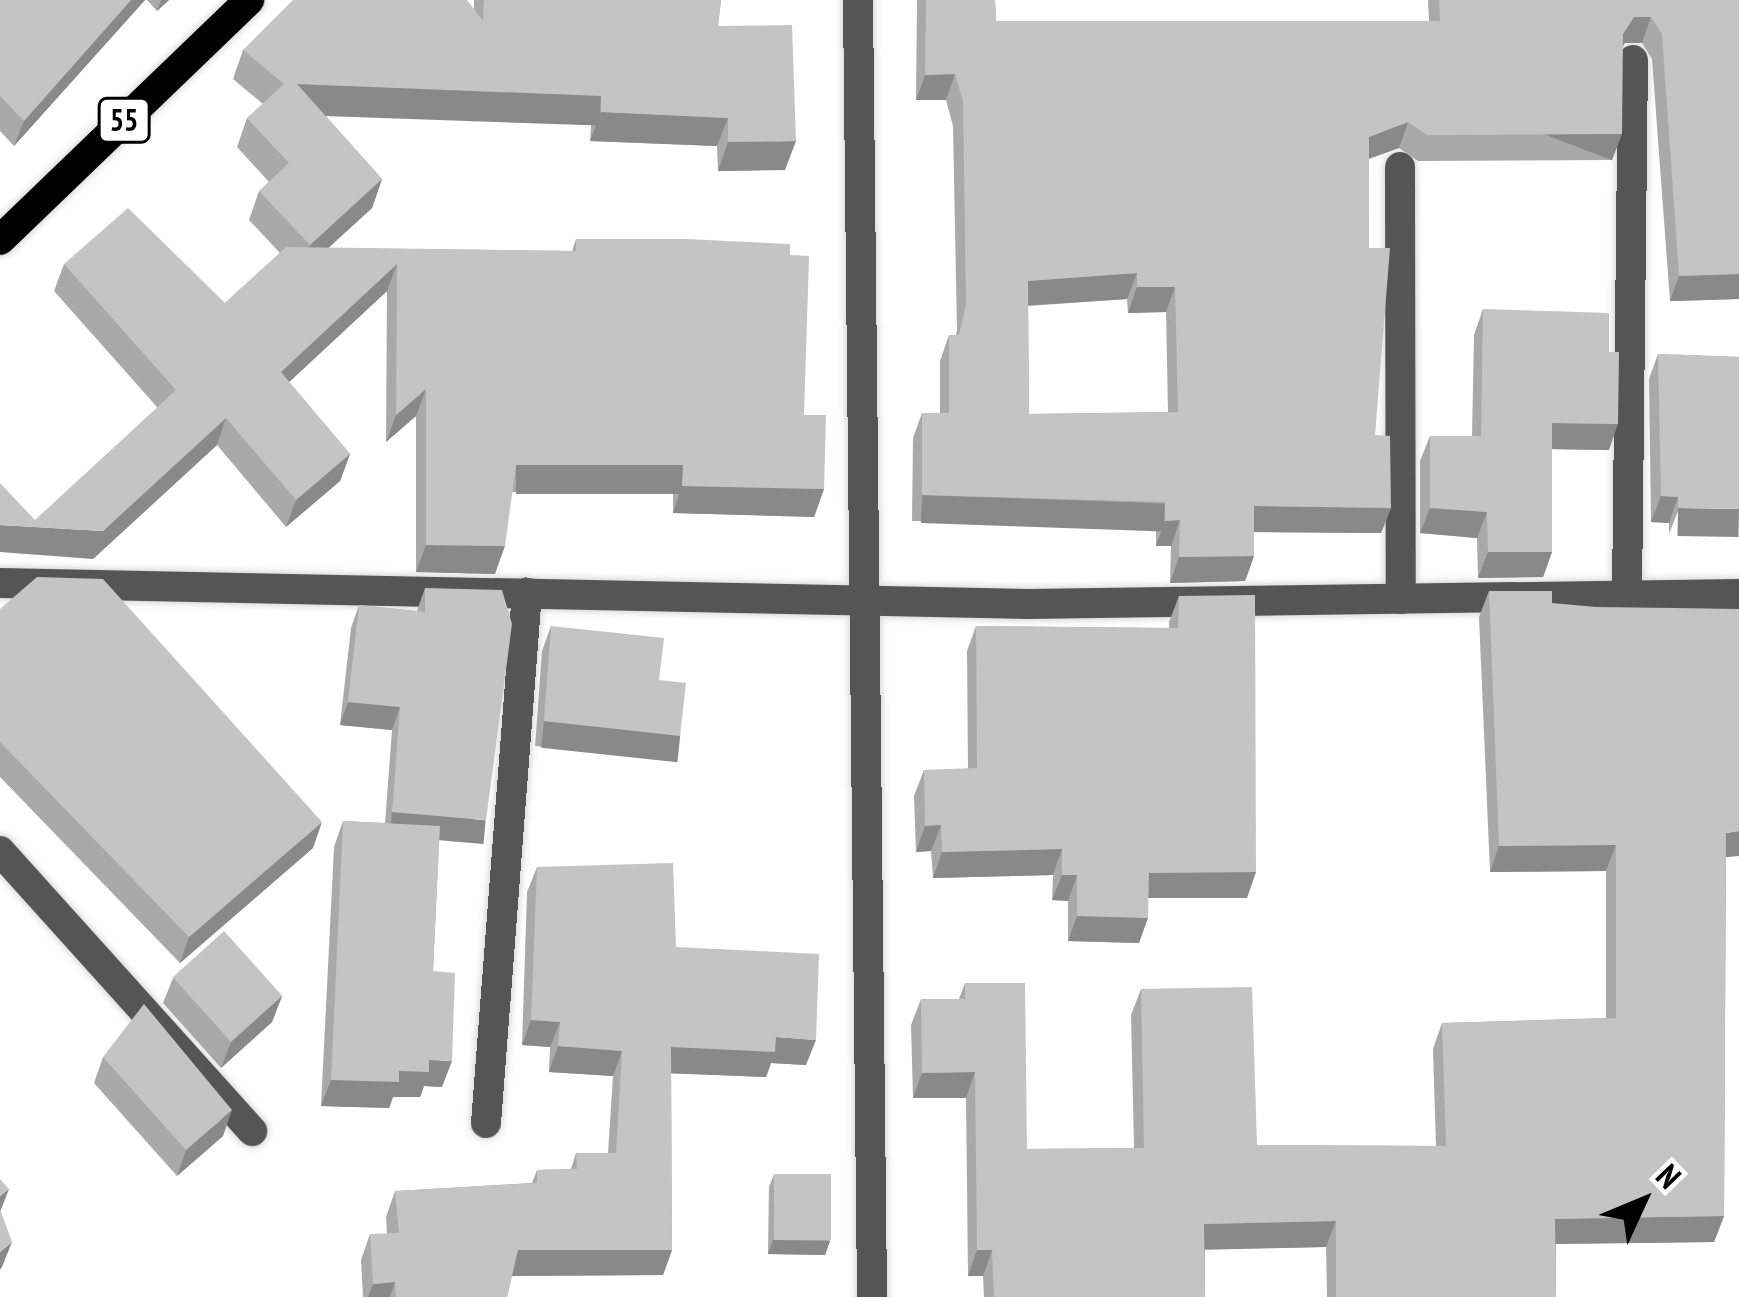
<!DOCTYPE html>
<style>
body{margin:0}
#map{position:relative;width:1739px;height:1297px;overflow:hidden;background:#fff;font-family:"PT Sans Narrow",sans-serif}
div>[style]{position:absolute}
.roads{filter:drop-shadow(0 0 3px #dbdbdb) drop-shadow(0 0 3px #dbdbdb)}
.minor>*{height:30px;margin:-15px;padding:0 15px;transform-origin:15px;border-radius:15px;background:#555}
.major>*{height:30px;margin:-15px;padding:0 15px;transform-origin:15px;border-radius:15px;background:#000}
.wall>*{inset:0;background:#a9a9a9}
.shaded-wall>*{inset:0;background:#898989;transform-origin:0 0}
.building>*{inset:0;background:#c4c4c4;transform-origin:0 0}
span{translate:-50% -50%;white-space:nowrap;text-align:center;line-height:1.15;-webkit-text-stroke:10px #fff;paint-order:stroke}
.shield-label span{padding:3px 9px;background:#fff;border:3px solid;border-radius:9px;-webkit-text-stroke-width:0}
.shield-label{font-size:30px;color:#000;font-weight:700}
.north{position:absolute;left:1583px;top:1141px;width:120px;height:120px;-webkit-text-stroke:9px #fff;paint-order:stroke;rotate:46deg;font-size:33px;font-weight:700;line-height:48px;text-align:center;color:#000}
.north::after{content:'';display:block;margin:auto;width:42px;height:54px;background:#000;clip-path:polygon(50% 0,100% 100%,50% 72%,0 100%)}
</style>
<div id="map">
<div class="roads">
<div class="minor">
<div style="left:858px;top:0;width:1297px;rotate:89.38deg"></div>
<div style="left:1400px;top:167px;width:432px;rotate:89.9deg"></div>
<div style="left:0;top:583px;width:1028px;rotate:1.17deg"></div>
<div style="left:1028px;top:604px;width:711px;rotate:-0.81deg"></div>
<div style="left:1627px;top:595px;width:535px;rotate:-89.36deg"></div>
<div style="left:0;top:851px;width:377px;rotate:48deg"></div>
<div style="left:486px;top:1123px;width:532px;rotate:-85.58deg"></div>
</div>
<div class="major">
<div style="left:0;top:240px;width:346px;rotate:-43.9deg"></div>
</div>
</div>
<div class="wall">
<div style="clip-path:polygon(0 0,145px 0,14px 146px,0 131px)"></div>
<div style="clip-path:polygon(147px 0,169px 0,157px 11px)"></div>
<div style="clip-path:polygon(474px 0,721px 0,718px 26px,785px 170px,718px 171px,717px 146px,590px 141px,591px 125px,324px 114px,382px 179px,372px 208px,328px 248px,572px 251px,576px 239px,804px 415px,824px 489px,814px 517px,673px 513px,673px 492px,512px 492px,495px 574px,416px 572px,416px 416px,386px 442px,387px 291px,289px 382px,350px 454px,340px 481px,286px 527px,217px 445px,93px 559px,157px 407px,54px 291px,64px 264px,225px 303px,280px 253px,249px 220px,259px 191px,269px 182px,237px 147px,247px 118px,263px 104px,233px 79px,243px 50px,474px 9px)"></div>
<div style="clip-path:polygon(evenodd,917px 0,995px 0,996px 21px,1429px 21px,1428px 0,1739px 0,1739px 299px,1670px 301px,1652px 59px,1642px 43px,1625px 43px,1623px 46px,1612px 160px,1418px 161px,1399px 148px,1369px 159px,1369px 248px,1375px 435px,1391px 508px,1381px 533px,1254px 532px,1254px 556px,1245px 581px,1170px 583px,1171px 546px,1156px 546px,1156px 527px,912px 521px,913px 438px,922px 413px,940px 413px,940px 361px,949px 335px,956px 335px,957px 330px,953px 126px,946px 100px,916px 100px,917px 0,1127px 299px,1128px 313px,1166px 312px,1168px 412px,1029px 414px,1028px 306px,1127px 299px)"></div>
<div style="clip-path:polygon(1483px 309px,1609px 352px,1609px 450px,1552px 449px,1552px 552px,1543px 577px,1478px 578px,1477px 538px,1420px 533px,1420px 461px,1430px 436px,1472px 436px,1474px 335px)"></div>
<div style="clip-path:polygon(1658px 354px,1739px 357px,1669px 534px,1669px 523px,1651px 522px,1649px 379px)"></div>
<div style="clip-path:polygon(425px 588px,478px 843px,439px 839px,433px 971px,442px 1087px,424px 1086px,420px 1097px,393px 1097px,389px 1108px,321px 1106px,334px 847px,343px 821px,385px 823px,392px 730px,340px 725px,351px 628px,359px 605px,417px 611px)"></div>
<div style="clip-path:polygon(1489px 591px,1552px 603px,1726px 857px,1724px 1216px,1714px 1242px,1556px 1244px,1556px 1297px,1327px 1297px,1326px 1247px,1205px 1249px,1205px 1297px,984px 1297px,983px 1276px,968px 1276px,966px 1098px,913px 1098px,911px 1025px,921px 999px,959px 999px,965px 983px,1027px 1149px,1134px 1148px,1131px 1015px,1141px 989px,1257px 1145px,1436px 1146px,1433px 1049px,1442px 1023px,1606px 1018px,1606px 871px,1490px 872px,1479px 617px)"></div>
<div style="clip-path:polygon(1179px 596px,1247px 898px,1148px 898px,1139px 943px,1068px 941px,1068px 901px,1052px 900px,1053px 875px,933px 878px,931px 851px,916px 852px,914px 796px,924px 770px,968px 769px,967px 651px,976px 626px,1169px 628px,1169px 622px)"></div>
<div style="clip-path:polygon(0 609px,313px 848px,180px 963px,0 777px)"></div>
<div style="clip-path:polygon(551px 626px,659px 680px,671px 761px,535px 746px,542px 651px)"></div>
<div style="clip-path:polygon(537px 867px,676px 947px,806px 1065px,771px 1063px,766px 1077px,671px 1073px,672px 1250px,663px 1275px,512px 1276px,507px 1297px,363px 1297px,361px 1260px,370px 1234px,387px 1234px,386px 1217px,395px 1191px,532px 1183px,537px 1170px,571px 1169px,576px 1153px,608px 1153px,613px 1076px,549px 1072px,550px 1047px,522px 1045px,527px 892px)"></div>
<div style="clip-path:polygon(173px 978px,282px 996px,272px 1022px,221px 1068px,163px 1003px)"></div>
<div style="clip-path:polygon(103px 1057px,223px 1136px,177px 1176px,94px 1083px)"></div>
<div style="clip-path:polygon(774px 1174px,830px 1241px,825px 1255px,768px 1254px,769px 1187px)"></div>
</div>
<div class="shaded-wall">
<div style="clip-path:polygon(131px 0,145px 0,14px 146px,24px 121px)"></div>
<div style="clip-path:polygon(161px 0,169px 0,157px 11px)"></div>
<div style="clip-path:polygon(1634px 17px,1651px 17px,1642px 43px,1625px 43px,1613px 60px,1623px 34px)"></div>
<div style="clip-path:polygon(955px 74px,946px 100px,916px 100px,925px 75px)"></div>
<div style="left:297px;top:84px;width:304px;height:31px;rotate:2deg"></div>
<div style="clip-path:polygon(601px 112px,728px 118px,717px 146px,590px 141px)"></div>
<div style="clip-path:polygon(1408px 122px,1399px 148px,1359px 162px,1369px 137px)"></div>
<div style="left:1622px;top:134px;width:28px;height:195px;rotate:111deg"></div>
<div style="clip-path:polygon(796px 141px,785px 170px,718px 171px,728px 142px)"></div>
<div style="clip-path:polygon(382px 179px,372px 208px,300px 274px,310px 245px)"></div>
<div style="clip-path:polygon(397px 264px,387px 291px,271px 399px,281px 372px)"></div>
<div style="clip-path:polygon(1137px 273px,1127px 299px,1019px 306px,1028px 281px)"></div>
<div style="clip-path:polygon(1739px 274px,1739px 299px,1670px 301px,1679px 276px)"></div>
<div style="clip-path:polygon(1137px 287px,1175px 287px,1166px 312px,1128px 313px)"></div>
<div style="clip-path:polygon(426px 389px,416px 416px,386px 442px,396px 415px)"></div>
<div style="clip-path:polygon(226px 418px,217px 445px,93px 559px,0 552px,0 525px,103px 531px)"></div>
<div style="clip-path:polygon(1552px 423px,1618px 424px,1609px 450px,1543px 449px)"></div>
<div style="clip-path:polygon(350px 454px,340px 481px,286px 527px,296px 500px)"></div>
<div style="left:516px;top:465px;width:167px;height:29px"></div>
<div style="clip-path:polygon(682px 486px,824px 489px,814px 517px,673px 513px)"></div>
<div style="left:922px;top:495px;width:243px;height:28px;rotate:2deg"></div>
<div style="clip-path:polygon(1661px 496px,1678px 497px,1669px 523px,1651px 522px)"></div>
<div style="clip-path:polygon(1254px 506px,1391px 508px,1381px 533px,1244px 532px)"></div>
<div style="clip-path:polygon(1430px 508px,1487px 512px,1477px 538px,1420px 533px)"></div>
<div style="left:1678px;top:508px;width:61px;height:28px;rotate:1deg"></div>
<div style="clip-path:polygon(1180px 520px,1171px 546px,1156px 546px,1165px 521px)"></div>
<div style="clip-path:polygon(426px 545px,505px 546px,495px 574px,416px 572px)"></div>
<div style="clip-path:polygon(1488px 552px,1552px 552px,1543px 577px,1478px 578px)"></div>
<div style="clip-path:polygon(1254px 556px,1245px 581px,1170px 583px,1179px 557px)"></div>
<div style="clip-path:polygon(348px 702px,400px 707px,392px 730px,340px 725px)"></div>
<div style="left:544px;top:721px;width:137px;height:27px;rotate:6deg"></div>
<div style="left:392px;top:812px;width:94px;height:24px;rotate:5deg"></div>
<div style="clip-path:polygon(322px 822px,313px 848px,180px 963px,189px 937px)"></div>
<div style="clip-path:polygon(941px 825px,931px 851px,916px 852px,925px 826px)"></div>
<div style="clip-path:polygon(1739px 831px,1739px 856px,1717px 858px,1726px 833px)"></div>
<div style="clip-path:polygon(1616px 845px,1606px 871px,1490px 872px,1499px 846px)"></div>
<div style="clip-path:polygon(1062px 849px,1053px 875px,933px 878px,942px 852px)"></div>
<div style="clip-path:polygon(1256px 872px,1247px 898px,1140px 898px,1149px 873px)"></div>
<div style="clip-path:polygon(1062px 875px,1077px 875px,1068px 901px,1052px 900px)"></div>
<div style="clip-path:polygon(1077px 916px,1148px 918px,1139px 943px,1068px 941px)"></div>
<div style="clip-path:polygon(282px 996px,272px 1022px,221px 1068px,231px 1042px)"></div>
<div style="clip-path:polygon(531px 1020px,560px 1022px,550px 1047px,522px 1045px)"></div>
<div style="clip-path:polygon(776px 1037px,816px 1040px,806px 1065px,771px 1063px,766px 1077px,661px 1073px,671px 1047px)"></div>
<div style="clip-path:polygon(558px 1046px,622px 1051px,613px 1076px,549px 1072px)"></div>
<div style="clip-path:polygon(429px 1060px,452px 1061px,442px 1087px,424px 1086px,420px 1097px,393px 1097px,389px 1108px,321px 1106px,331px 1080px,399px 1071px)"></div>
<div style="clip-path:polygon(975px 1072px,966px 1098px,913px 1098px,922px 1073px)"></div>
<div style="clip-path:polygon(232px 1110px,223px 1136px,177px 1176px,186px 1150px)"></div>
<div style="clip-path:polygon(9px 1189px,0 1212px,0 1196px)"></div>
<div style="clip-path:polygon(1724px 1216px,1714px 1242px,1546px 1244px,1555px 1219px)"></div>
<div style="clip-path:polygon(1336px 1221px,1326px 1247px,1195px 1250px,1204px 1224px)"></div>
<div style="clip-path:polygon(773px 1240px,830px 1241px,825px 1255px,768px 1254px)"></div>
<div style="clip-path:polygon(12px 1242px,2px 1267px,0 1270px,0 1252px)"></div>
<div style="clip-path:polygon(518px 1250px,672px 1250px,663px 1275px,508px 1276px)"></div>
<div style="clip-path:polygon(977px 1250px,992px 1250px,983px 1276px,968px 1276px)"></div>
<div style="clip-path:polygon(395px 1282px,390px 1297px,368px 1297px,373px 1284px)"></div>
</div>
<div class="building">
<div style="clip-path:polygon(0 0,131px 0,24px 121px,0 96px)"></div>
<div style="clip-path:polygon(293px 0,467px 0,483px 21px,484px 0,721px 0,718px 26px,792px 25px,796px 141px,728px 142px,728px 118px,601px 112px,601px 96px,297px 84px,382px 179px,310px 245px,259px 191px,289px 163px,247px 118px,284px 84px,243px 50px)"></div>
<div style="clip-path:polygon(evenodd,926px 0,995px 0,996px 21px,1440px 21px,1439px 0,1739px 0,1739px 274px,1679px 276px,1662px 34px,1651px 17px,1634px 17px,1623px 34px,1622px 134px,1427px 135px,1408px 122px,1369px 137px,1369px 248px,1390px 248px,1375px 435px,1390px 436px,1391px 508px,1254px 506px,1254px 556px,1179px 557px,1180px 520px,1165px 521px,1165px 502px,922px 495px,922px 413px,949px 413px,949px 335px,959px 335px,966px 305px,963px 101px,955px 74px,925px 75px,926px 0,1137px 273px,1137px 287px,1175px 287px,1178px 412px,1029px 414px,1028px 281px,1137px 273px)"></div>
<div style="clip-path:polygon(128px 208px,225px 303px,286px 247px,576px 251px,576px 239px,686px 239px,790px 244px,790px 255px,809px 256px,804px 415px,826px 415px,824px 489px,682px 486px,683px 465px,516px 465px,505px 546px,426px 545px,426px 389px,396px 415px,397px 264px,281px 372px,350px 454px,296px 500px,226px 418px,103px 531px,0 525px,0 483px,35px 520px,176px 390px,64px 264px)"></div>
<div style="clip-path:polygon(1483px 309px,1609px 313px,1609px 352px,1619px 352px,1618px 424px,1552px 423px,1552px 552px,1488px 552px,1487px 512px,1430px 508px,1430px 436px,1481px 436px)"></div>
<div style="clip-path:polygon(1658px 354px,1739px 357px,1739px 509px,1678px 508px,1678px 497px,1661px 496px)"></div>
<div style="clip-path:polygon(37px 577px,103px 579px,322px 822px,189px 937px,0 742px,0 609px)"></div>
<div style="clip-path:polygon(425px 588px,502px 590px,512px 624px,486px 820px,392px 812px,400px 707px,348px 702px,359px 605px,425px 612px)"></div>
<div style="clip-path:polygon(1489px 591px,1552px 591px,1552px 603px,1596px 607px,1739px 609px,1739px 831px,1726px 833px,1724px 1216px,1555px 1219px,1556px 1297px,1336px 1297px,1336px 1221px,1204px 1224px,1205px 1297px,994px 1297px,992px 1250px,977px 1250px,975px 1072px,922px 1073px,921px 999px,965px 999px,965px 983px,1025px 983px,1027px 1149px,1144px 1148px,1141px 989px,1252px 987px,1257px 1145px,1446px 1146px,1442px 1023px,1616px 1018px,1616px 845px,1499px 846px)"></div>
<div style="clip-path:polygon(1255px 595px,1256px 872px,1149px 873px,1148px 918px,1077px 916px,1077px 875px,1062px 875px,1062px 849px,942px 852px,941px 825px,925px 826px,924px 770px,977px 768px,976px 626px,1178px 628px,1179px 596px)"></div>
<div style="clip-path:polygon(551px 626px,664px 638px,659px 680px,686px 683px,680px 736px,544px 721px)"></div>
<div style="clip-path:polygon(343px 821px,440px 826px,433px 971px,455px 973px,452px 1061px,429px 1060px,429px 1072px,399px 1071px,399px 1082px,331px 1080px)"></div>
<div style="clip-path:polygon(673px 863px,676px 947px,819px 954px,816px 1040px,776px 1037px,775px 1052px,671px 1047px,672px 1250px,518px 1250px,507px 1297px,396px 1297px,395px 1282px,373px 1284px,370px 1234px,399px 1233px,395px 1191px,537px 1183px,537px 1170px,577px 1169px,576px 1153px,616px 1153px,622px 1051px,558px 1046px,560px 1022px,531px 1020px,537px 867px)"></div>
<div style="left:224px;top:931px;width:87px;height:69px;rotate:48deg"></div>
<div style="clip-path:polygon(144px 1004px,232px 1110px,186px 1150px,103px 1057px)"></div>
<div style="left:774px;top:1174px;width:57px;height:66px"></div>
<div style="clip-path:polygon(0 1179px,9px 1189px,0 1196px)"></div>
<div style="clip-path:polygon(0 1209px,12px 1242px,0 1252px)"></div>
</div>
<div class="shield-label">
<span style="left:124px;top:120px">55</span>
</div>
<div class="north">N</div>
</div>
